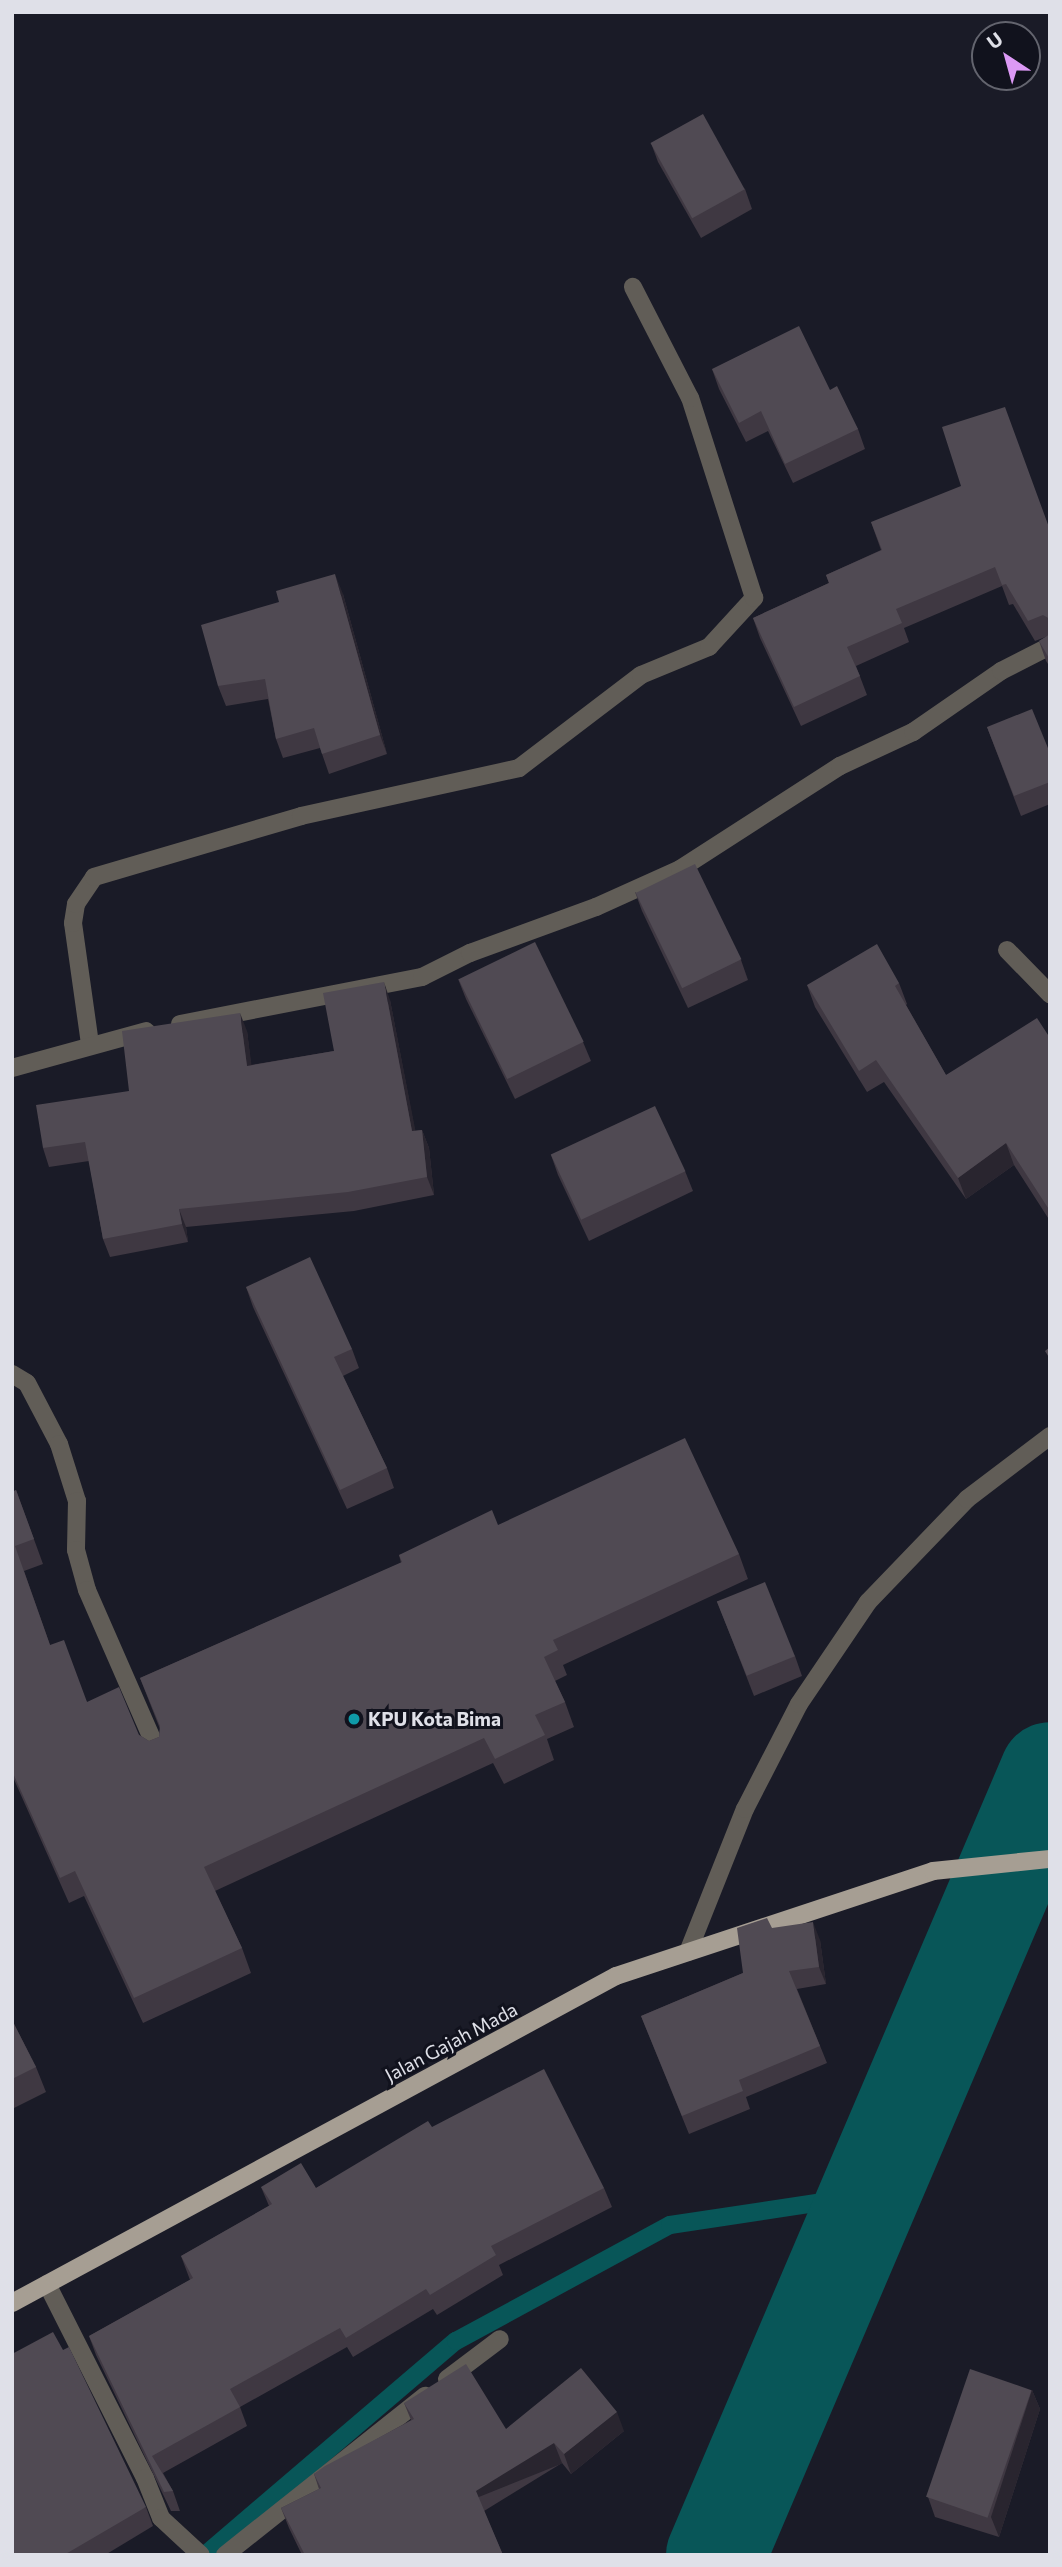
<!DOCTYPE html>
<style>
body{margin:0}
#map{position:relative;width:1062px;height:2567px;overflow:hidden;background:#1a1b27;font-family:Commissioner,sans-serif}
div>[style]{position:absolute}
.stream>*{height:18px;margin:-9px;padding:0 9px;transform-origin:9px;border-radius:9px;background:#085658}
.river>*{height:100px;margin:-50px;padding:0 50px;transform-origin:50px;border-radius:50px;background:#085658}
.minor>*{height:18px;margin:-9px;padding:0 9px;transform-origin:9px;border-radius:9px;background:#615d57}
.major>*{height:18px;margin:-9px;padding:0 9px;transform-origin:9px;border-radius:9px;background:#a69e93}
.wall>*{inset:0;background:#3f3842}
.shaded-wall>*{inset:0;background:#29252f;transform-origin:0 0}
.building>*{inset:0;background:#504a53;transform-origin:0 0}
.dots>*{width:19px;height:19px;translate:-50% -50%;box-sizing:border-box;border:4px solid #11121d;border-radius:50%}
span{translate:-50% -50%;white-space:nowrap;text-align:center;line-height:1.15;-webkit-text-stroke:6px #11121d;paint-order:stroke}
.poi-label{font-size:19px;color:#dfe0e8;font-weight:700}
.left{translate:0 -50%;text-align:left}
.street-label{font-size:19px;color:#dfe0e8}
.frame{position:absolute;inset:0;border:14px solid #dfe0e8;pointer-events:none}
.north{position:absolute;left:971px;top:21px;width:70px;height:70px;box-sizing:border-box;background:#11121d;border:2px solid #63646e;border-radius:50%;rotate:324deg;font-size:19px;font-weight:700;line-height:28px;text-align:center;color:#dfe0e8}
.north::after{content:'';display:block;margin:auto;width:24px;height:32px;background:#dc99f5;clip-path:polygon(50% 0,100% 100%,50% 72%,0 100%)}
</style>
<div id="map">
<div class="stream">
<div style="left:205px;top:2555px;width:330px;rotate:-40.5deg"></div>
<div style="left:456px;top:2341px;width:243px;rotate:-28.5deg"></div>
<div style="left:670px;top:2225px;width:200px;rotate:-8.6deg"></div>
</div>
<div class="river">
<div style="left:716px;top:2555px;width:851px;rotate:-66.9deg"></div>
</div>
<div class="minor">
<div style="left:1007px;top:950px;width:62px;rotate:45.7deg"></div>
<div style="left:180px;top:1024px;width:247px;rotate:-11deg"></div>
<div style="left:422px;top:977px;width:54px;rotate:-26.6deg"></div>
<div style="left:470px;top:953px;width:134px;rotate:-20.1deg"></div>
<div style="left:596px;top:907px;width:92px;rotate:-24.3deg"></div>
<div style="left:680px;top:869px;width:190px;rotate:-32.8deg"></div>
<div style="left:840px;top:766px;width:81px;rotate:-25deg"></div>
<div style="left:913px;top:732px;width:107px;rotate:-34.7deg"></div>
<div style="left:1001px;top:671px;width:55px;rotate:-27deg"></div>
<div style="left:90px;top:1044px;width:122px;rotate:-98deg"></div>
<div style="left:73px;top:923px;width:19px;rotate:-81deg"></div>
<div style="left:76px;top:904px;width:32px;rotate:-56deg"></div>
<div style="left:94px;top:877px;width:216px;rotate:-16.4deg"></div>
<div style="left:301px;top:816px;width:223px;rotate:-12.4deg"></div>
<div style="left:519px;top:768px;width:153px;rotate:-37.3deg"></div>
<div style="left:641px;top:675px;width:74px;rotate:-22.4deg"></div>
<div style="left:709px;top:647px;width:67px;rotate:-47.4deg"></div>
<div style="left:754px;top:598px;width:210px;rotate:-107.7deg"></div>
<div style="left:690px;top:398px;width:125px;rotate:-117.2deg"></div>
<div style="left:12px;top:1068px;width:139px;rotate:-15.4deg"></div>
<div style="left:12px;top:1374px;width:17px;rotate:31deg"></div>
<div style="left:27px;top:1383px;width:69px;rotate:62.3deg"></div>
<div style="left:59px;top:1444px;width:60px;rotate:72.5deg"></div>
<div style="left:77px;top:1501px;width:49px;rotate:91.2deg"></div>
<div style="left:76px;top:1550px;width:41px;rotate:74.6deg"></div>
<div style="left:87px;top:1590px;width:180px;rotate:66.4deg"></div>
<div style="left:688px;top:1952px;width:154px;rotate:-68.3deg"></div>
<div style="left:745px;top:1809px;width:118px;rotate:-62.8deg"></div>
<div style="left:799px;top:1704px;width:123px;rotate:-55.9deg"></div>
<div style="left:868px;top:1602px;width:143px;rotate:-46.1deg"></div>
<div style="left:967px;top:1499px;width:104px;rotate:-37.2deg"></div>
<div style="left:47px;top:2284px;width:217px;rotate:63.2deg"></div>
<div style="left:145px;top:2478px;width:43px;rotate:68.2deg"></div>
<div style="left:161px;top:2518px;width:54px;rotate:42.8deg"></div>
<div style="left:447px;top:2379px;width:66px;rotate:-37deg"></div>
<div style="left:225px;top:2555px;width:256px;rotate:-38.5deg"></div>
</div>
<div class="major">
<div style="left:12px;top:2303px;width:687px;rotate:-28.43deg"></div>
<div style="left:616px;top:1976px;width:334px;rotate:-18.3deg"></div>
<div style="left:933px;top:1871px;width:118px;rotate:-5.9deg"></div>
</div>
<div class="wall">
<div style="clip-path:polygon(651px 143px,745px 189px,752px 209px,701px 238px,658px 162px)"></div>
<div style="clip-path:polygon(712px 369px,830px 390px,858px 429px,865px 449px,793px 483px,768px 431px,746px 442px,719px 389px)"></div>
<div style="clip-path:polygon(871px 522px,1050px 530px,1050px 667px,1046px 661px,1039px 641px,1048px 636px,1035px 641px,1013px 604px,1009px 605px,1002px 586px,904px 628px,909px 642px,856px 666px,867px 695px,801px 726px,760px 638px,753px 618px,829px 583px,826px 575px,881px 550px)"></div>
<div style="clip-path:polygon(343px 594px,387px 754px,329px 774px,320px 748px,283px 758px,276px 739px,268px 699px,226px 706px,218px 686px)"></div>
<div style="clip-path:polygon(987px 727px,1050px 753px,1050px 804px,1021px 816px)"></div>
<div style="clip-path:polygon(635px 892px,741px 960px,748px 980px,688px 1008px,642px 911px)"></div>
<div style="clip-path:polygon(458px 979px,583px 1042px,591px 1061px,515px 1099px,466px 999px)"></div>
<div style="clip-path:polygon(899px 983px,907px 1004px,906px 1005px,946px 1075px,1050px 1038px,1050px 1221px,1014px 1165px,966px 1199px,884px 1082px,867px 1092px,815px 1007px,807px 985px)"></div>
<div style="clip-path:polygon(390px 1000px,415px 1131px,422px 1130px,429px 1148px,434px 1195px,354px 1211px,186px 1227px,188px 1242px,110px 1257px,103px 1239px,89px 1161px,49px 1167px,43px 1148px,129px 1091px,247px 1031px,251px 1065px,334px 1051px)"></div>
<div style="clip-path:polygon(551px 1155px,685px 1171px,693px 1191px,589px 1241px,558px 1175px)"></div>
<div style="clip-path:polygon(246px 1287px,352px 1349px,359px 1368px,343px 1376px,387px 1468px,394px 1488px,347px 1509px,253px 1307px)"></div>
<div style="clip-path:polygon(16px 1490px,43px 1564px,24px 1571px,50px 1645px,87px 1702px,149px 1741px,159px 1737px,160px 1729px,140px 1678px,401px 1563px,399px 1555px,498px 1525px,739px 1554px,748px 1579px,563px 1665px,567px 1675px,555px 1681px,565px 1702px,574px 1727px,547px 1739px,554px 1760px,504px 1784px,493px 1763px,215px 1891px,242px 1948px,251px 1973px,143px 2023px,84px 1896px,69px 1903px,12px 1775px,12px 1492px)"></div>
<div style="clip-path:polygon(717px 1601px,795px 1656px,802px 1676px,754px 1696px)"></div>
<div style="clip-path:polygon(772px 1928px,820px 1940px,826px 1984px,797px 1989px,827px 2063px,746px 2097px,750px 2109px,689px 2134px,641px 2016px,743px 1973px)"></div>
<div style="clip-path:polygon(12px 2020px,36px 2067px,46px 2092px,12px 2109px)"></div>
<div style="clip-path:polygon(432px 2127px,604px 2188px,612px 2207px,499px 2265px,503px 2275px,437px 2315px,433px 2309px,353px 2357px,347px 2347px,240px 2407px,247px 2426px,163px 2473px,173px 2491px,180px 2511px,171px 2511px,96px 2355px,89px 2336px,190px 2280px,181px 2256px,269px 2206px,261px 2187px,316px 2188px)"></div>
<div style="clip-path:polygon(1032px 2390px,1040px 2409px,999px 2537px,935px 2517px,928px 2497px)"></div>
<div style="clip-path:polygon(404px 2403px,506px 2429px,624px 2431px,571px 2474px,562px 2463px,484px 2511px,503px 2555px,302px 2555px,289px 2528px,281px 2508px,319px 2489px,314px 2474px,411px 2420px)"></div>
<div style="clip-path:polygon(146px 2507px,153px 2526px,105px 2555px,12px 2555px)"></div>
</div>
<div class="shaded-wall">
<div style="clip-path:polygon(335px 574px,343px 594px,387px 754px,380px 735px)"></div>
<div style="clip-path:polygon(384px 982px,390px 1000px,419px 1149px,412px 1131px)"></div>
<div style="clip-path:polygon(240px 1013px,247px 1031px,254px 1084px,247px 1066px)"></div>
<div style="clip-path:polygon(422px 1130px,429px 1148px,434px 1195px,427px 1177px)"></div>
<div style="clip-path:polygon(1006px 1143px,1014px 1165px,966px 1199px,958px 1178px)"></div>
<div style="clip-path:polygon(179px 1209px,186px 1227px,188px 1242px,182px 1224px)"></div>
<div style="clip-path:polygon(813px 1922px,820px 1940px,826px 1984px,819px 1967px)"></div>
<div style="clip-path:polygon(1032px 2390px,1040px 2409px,999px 2537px,991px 2517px)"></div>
<div style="clip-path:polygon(617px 2412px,624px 2431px,571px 2474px,564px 2454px)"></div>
<div style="left:554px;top:2443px;width:22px;height:92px;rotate:68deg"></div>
</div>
<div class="building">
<div style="left:703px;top:114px;width:86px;height:60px;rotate:61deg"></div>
<div style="clip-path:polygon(799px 326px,830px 390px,837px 386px,858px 429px,785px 464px,761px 411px,739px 423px,712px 369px)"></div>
<div style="clip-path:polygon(1005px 407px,1050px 530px,1050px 619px,1043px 615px,1028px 621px,1006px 584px,1002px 585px,995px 567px,896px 609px,902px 623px,847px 647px,860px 676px,794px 707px,753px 618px,829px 583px,826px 575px,882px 550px,871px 522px,961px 486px,942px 427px)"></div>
<div style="clip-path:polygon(335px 574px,380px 735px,322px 754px,314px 728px,276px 739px,265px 679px,218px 686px,201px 625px,279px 602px,276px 591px)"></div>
<div style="clip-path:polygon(1050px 634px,1050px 660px,1039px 641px)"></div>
<div style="clip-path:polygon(1032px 709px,1050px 753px,1050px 782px,1014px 796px,987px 727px)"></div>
<div style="left:695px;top:864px;width:106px;height:66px;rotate:64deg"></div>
<div style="left:535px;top:942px;width:111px;height:85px;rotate:64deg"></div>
<div style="clip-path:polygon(877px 944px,899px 983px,895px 986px,946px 1075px,1037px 1018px,1050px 1038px,1050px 1211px,1006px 1143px,958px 1178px,876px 1060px,859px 1071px,807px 985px)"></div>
<div style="clip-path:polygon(384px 982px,412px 1131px,422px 1130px,427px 1177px,348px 1192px,179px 1209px,182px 1224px,103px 1239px,85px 1142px,43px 1148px,36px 1105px,129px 1091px,122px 1031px,240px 1013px,247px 1066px,334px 1051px,323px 993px)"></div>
<div style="left:655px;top:1106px;width:72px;height:115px;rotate:65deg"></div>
<div style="clip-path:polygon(310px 1257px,352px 1349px,334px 1357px,387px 1468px,340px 1490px,246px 1287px)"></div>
<div style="clip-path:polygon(1050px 1347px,1050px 1359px,1045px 1351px)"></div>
<div style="clip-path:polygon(685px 1438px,739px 1554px,553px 1640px,558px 1650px,544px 1657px,565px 1702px,535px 1715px,545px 1735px,495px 1759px,484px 1738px,204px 1867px,242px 1948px,134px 1998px,75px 1871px,60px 1878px,12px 1771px,12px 1492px,16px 1490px,34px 1539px,15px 1546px,50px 1645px,64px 1640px,87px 1702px,119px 1687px,139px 1735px,149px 1741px,159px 1737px,160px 1726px,140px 1678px,402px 1562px,399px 1555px,492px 1510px,498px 1525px)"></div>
<div style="left:765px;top:1582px;width:80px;height:52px;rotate:68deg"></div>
<div style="clip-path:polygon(767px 1918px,772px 1928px,813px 1922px,819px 1967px,789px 1971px,820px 2046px,739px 2080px,743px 2091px,682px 2116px,641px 2016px,743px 1973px,737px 1928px)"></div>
<div style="clip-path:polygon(12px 2020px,36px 2067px,12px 2079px)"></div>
<div style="clip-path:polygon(544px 2069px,604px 2188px,491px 2246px,496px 2255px,430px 2295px,426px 2289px,346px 2338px,340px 2328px,230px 2389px,240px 2407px,152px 2456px,173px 2491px,164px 2492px,89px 2336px,193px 2278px,181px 2256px,272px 2204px,261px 2187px,301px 2163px,316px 2188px,428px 2121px,432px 2127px)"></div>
<div style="clip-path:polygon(53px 2332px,63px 2350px,69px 2347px,146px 2507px,64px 2555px,12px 2555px,12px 2354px)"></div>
<div style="clip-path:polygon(466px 2364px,506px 2429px,581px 2368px,617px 2412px,564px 2454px,554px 2443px,476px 2491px,503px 2555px,305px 2555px,281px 2508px,321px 2488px,314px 2474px,325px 2466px,414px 2419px,404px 2403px)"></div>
<div style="left:970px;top:2369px;width:65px;height:135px;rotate:19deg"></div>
</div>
<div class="dots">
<div style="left:354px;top:1719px;background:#0f9aa8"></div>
</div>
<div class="poi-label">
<span class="left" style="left:368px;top:1719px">KPU Kota Bima</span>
</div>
<div class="street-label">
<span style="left:451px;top:2042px;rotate:-28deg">Jalan Gajah Mada</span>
</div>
<div class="frame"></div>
<div class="north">U</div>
</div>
